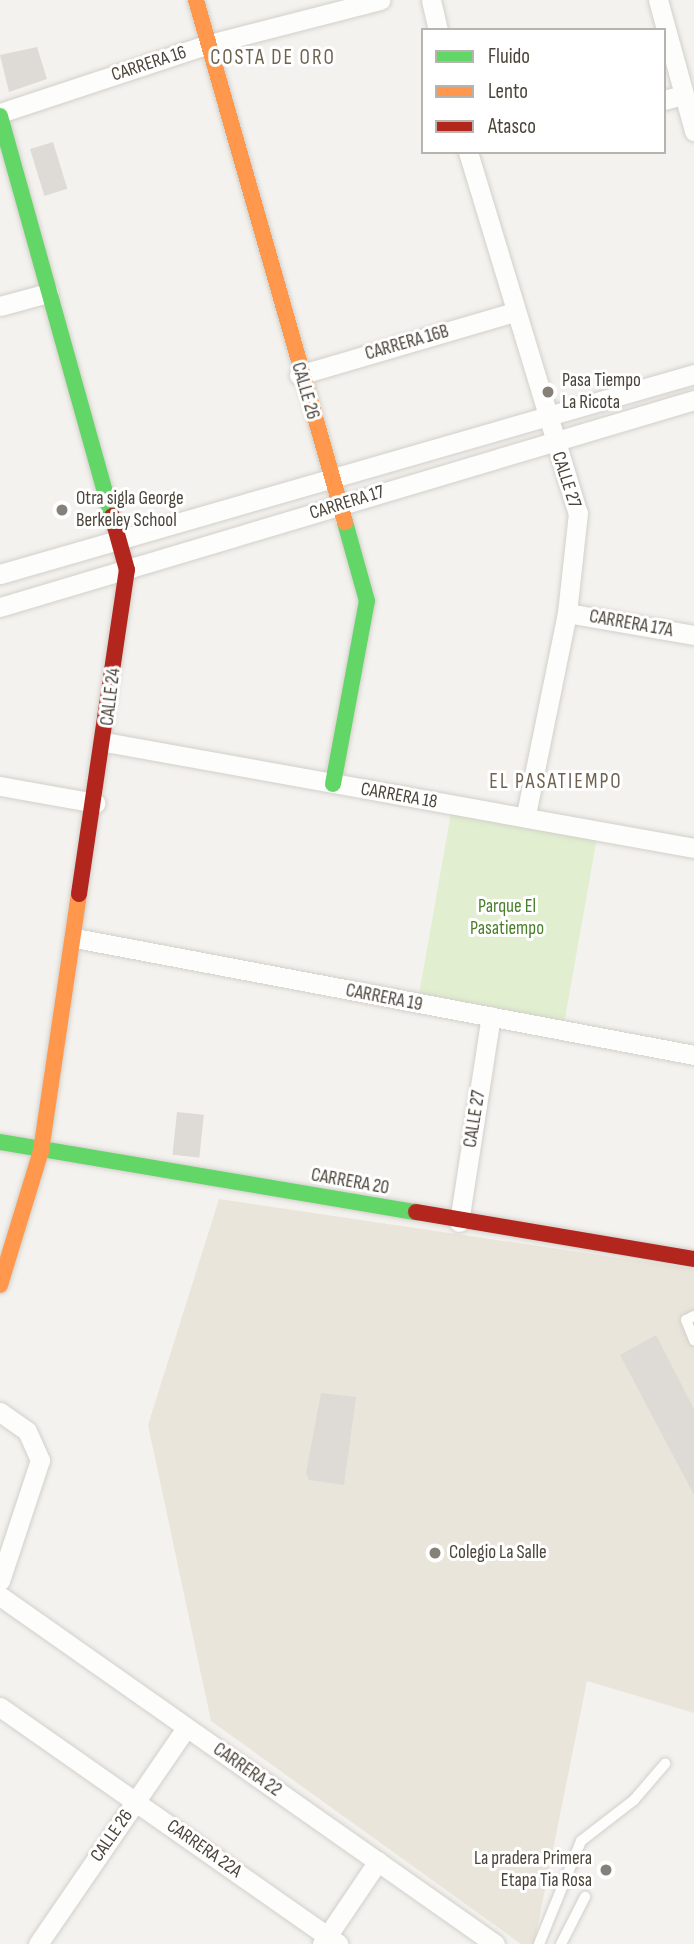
<!DOCTYPE html>
<style>
body{margin:0}
#map{position:relative;width:694px;height:1944px;overflow:hidden;background:#f4f2ee;font-family:"Sofia Sans Condensed",sans-serif}
div>[style]{position:absolute}
.education>*{inset:0;background:#eae5da}
.green>*{inset:0;background:#e1eecf;transform-origin:0 0}
.building>*{inset:0;background:#dedbd6;transform-origin:0 0}
.roads{filter:drop-shadow(0 0 2px #d2d0cb) drop-shadow(0 0 2px #d2d0cb)}
.lane>*{height:10px;margin:-5px;padding:0 5px;transform-origin:5px;border-radius:5px;background:#fdfdfc}
.street>*{height:19px;margin:-9.5px;padding:0 9.5px;transform-origin:9.5px;border-radius:9.5px;background:#fdfdfc}
.fast>*{height:16px;margin:-8px;padding:0 8px;transform-origin:8px;border-radius:8px;background:#63d668}
.slow>*{height:16px;margin:-8px;padding:0 8px;transform-origin:8px;border-radius:8px;background:#ff974d}
.jam>*{height:16px;margin:-8px;padding:0 8px;transform-origin:8px;border-radius:8px;background:#b3261e}
.dots>*{width:19px;height:19px;translate:-50% -50%;box-sizing:border-box;border:4px solid #fff;border-radius:50%}
span{translate:-50% -50%;white-space:nowrap;text-align:center;line-height:1.15;-webkit-text-stroke:6px #fff;paint-order:stroke}
.street-label{font-size:19px;color:#4b4439}
.poi-label{font-size:19px;color:#4b4439}
.left{translate:0 -50%;text-align:left}
.right{translate:-100% -50%;text-align:right}
.park-label{font-size:19px;color:#4a7f2a}
.neighbourhood-label{font-size:21px;color:#6e6250;letter-spacing:2px}
.legend{position:absolute;left:421px;top:28px;width:245px;height:126px;box-sizing:border-box;background:#fff;border:2px solid #b7b4b0;margin:0;padding:9px 12px;list-style:none;font-size:21px;color:#4b4439}
.legend li{display:flex;align-items:center;gap:14px;height:35px}
.legend b{width:35px;border:2px solid #b7b4b0}
</style>
<div id="map">
<div class="education">
<div style="clip-path:polygon(219px 1199px,694px 1269px,694px 1713px,587px 1681px,534px 1944px,521px 1944px,211px 1721px,148px 1425px)"></div>
</div>
<div class="green">
<div style="left:451px;top:813px;width:148px;height:187px;rotate:10deg"></div>
</div>
<div class="building">
<div style="clip-path:polygon(37px 47px,47px 79px,9px 92px,0 55px)"></div>
<div style="left:53px;top:142px;width:49px;height:24px;rotate:73deg"></div>
<div style="left:177px;top:1112px;width:27px;height:43px;rotate:6deg"></div>
<div style="clip-path:polygon(656px 1335px,694px 1409px,694px 1495px,620px 1355px)"></div>
<div style="clip-path:polygon(321px 1393px,356px 1397px,344px 1485px,309px 1480px,306px 1473px)"></div>
</div>
<div class="roads">
<div class="lane">
<div style="left:694px;top:1316px;width:9px;rotate:153deg"></div>
<div style="left:686px;top:1320px;width:22px;rotate:68deg"></div>
<div style="left:539px;top:1944px;width:111px;rotate:-67.8deg"></div>
<div style="left:581px;top:1841px;width:67px;rotate:-37.7deg"></div>
<div style="left:634px;top:1800px;width:48px;rotate:-49.3deg"></div>
<div style="left:561px;top:1944px;width:53px;rotate:-62.9deg"></div>
</div>
<div class="street">
<div style="left:431px;top:0;width:31px;rotate:77deg"></div>
<div style="left:658px;top:0;width:136px;rotate:74.6deg"></div>
<div style="left:664px;top:100px;width:20px;rotate:-15deg"></div>
<div style="left:0;top:113px;width:220px;rotate:-18.3deg"></div>
<div style="left:209px;top:44px;width:177px;rotate:-14.4deg"></div>
<div style="left:468px;top:152px;width:377px;rotate:73.1deg"></div>
<div style="left:578px;top:513px;width:101px;rotate:96.3deg"></div>
<div style="left:567px;top:613px;width:206px;rotate:101.5deg"></div>
<div style="left:0;top:306px;width:50px;rotate:-15.2deg"></div>
<div style="left:299px;top:375px;width:225px;rotate:-16.3deg"></div>
<div style="left:0;top:574px;width:722px;rotate:-16.08deg"></div>
<div style="left:0;top:607px;width:724px;rotate:-16.61deg"></div>
<div style="left:567px;top:613px;width:129px;rotate:9.8deg"></div>
<div style="left:105px;top:742px;width:598px;rotate:10.2deg"></div>
<div style="left:0;top:786px;width:97px;rotate:10.1deg"></div>
<div style="left:75px;top:938px;width:630px;rotate:10.7deg"></div>
<div style="left:459px;top:1222px;width:208px;rotate:-81.2deg"></div>
<div style="left:0;top:1412px;width:33px;rotate:35deg"></div>
<div style="left:27px;top:1431px;width:32px;rotate:66deg"></div>
<div style="left:40px;top:1460px;width:127px;rotate:108.3deg"></div>
<div style="left:0;top:1596px;width:605px;rotate:35.11deg"></div>
<div style="left:0;top:1707px;width:413px;rotate:35deg"></div>
<div style="left:38px;top:1944px;width:262px;rotate:-55.6deg"></div>
<div style="left:322px;top:1944px;width:100px;rotate:-56deg"></div>
</div>
<div class="fast">
<div style="left:0;top:116px;width:415px;rotate:74.4deg"></div>
<div style="left:333px;top:784px;width:186px;rotate:-79.5deg"></div>
<div style="left:367px;top:601px;width:82px;rotate:-105.6deg"></div>
<div style="left:0;top:1142px;width:422px;rotate:9.6deg"></div>
</div>
<div class="slow">
<div style="left:196px;top:0;width:543px;rotate:74.07deg"></div>
<div style="left:0;top:1285px;width:140px;rotate:-73deg"></div>
<div style="left:41px;top:1151px;width:260px;rotate:-81.6deg"></div>
</div>
<div class="jam">
<div style="left:79px;top:894px;width:328px;rotate:-81.6deg"></div>
<div style="left:127px;top:570px;width:56px;rotate:-105.5deg"></div>
<div style="left:416px;top:1212px;width:282px;rotate:9.6deg"></div>
</div>
</div>
<div class="dots">
<div style="left:548px;top:392px;background:#868178"></div>
<div style="left:62px;top:510px;background:#868178"></div>
<div style="left:435px;top:1553px;background:#868178"></div>
<div style="left:606px;top:1870px;background:#868178"></div>
</div>
<div class="street-label">
<span style="left:149px;top:64px;rotate:-18deg">CARRERA 16</span>
<span style="left:407px;top:343px;rotate:-16deg">CARRERA 16B</span>
<span style="left:305px;top:391px;rotate:74deg">CALLE 26</span>
<span style="left:566px;top:480px;rotate:72deg">CALLE 27</span>
<span style="left:347px;top:503px;rotate:-17deg">CARRERA 17</span>
<span style="left:631px;top:624px;rotate:10deg">CARRERA 17A</span>
<span style="left:111px;top:697px;rotate:-83deg">CALLE 24</span>
<span style="left:399px;top:796px;rotate:10deg">CARRERA 18</span>
<span style="left:384px;top:998px;rotate:11deg">CARRERA 19</span>
<span style="left:475px;top:1119px;rotate:-81deg">CALLE 27</span>
<span style="left:350px;top:1182px;rotate:10deg">CARRERA 20</span>
<span style="left:247px;top:1770px;rotate:35deg">CARRERA 22</span>
<span style="left:112px;top:1836px;rotate:-55deg">CALLE 26</span>
<span style="left:204px;top:1849px;rotate:35deg">CARRERA 22A</span>
</div>
<div class="poi-label">
<span class="left" style="left:562px;top:392px">Pasa Tiempo<br>La Ricota</span>
<span class="left" style="left:76px;top:510px">Otra sigla George<br>Berkeley School</span>
<span class="left" style="left:449px;top:1553px">Colegio La Salle</span>
<span class="right" style="left:592px;top:1870px">La pradera Primera<br>Etapa Tia Rosa</span>
</div>
<div class="park-label">
<span style="left:507px;top:918px">Parque El<br>Pasatiempo</span>
</div>
<div class="neighbourhood-label">
<span style="left:273px;top:58px">COSTA DE ORO</span>
<span style="left:556px;top:782px">EL PASATIEMPO</span>
</div>
<ul class="legend">
<li><b style="height:9px;background:#63d668"></b>Fluido</li>
<li><b style="height:9px;background:#ff974d"></b>Lento</li>
<li><b style="height:9px;background:#b3261e"></b>Atasco</li>
</ul>
</div>
